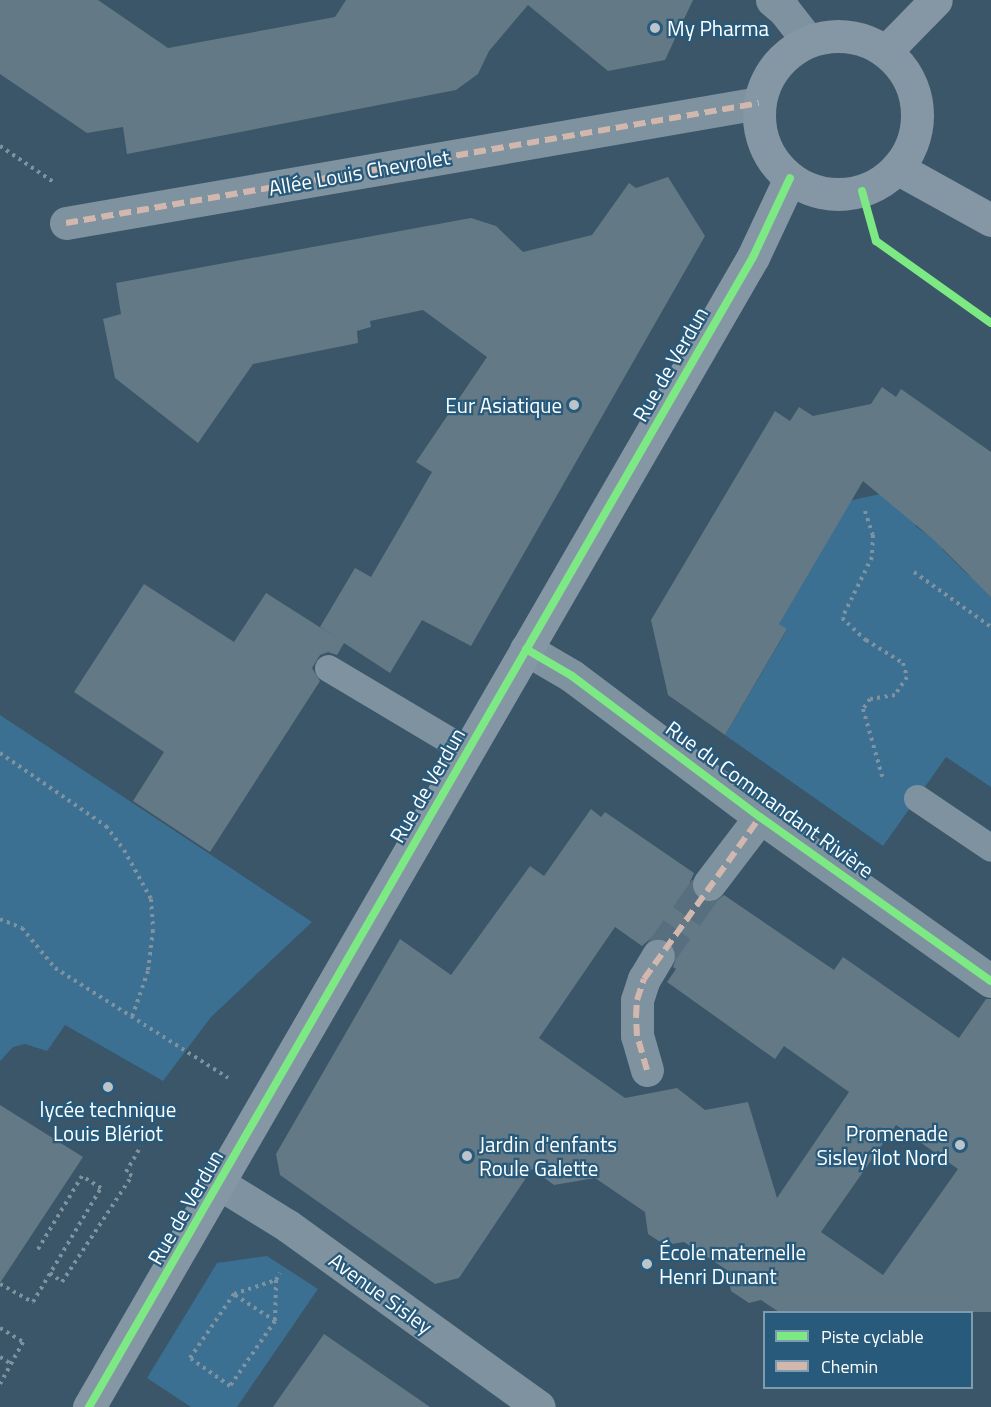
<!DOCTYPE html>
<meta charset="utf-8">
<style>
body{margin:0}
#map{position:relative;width:991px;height:1407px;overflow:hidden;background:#3a5668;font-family:"Titillium Web",sans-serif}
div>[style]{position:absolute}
.green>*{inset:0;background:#3b7092}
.building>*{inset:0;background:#647986}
.street-tunnel>*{height:33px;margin-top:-16.5px;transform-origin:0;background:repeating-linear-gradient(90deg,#586f7f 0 33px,transparent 0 49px)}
.path>*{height:4px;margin-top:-2px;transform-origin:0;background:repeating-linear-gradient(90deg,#7f929f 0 3px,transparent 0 7.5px)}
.lane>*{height:27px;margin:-13.5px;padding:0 13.5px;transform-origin:13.5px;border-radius:13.5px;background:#7f929f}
.street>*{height:33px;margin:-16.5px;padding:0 16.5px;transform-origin:16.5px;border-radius:16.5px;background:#7f929f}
.secondary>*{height:33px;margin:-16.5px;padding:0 16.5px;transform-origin:16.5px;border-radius:16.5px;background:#8597a4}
.secondary>.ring{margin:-16.5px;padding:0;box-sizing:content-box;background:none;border:33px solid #8597a4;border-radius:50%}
.quiet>*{height:6px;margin-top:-3px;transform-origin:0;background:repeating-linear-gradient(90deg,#d1b7ad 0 12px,transparent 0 18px)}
.cycleway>*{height:8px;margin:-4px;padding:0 4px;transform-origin:4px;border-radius:4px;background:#7ce984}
.dots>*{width:16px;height:16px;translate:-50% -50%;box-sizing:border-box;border:3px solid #275a7b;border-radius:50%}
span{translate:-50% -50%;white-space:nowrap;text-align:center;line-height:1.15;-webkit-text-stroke:4.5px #275a7b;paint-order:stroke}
.poi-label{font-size:21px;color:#fff}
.left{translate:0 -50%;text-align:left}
.right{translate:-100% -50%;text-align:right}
.street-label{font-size:21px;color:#fff}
.legend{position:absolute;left:763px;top:1311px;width:210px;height:78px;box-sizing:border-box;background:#275a7b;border:2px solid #7d9cb0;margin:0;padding:8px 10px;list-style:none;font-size:18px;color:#fff}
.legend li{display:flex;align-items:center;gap:12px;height:30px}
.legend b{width:30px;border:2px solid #7d9cb0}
</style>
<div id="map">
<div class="green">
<div style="clip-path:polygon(889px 492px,923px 516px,915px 526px,944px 546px,942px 549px,966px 573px,991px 591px,991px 787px,946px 757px,883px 846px,725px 735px,787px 630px,779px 624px,839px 503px)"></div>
<div style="clip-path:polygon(0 715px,312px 922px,211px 1017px,163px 1081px,65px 1025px,47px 1051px,25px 1044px,13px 1047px,0 1061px)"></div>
<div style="clip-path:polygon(267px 1256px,318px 1289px,237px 1407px,191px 1407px,147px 1378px,217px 1263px)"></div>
</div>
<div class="building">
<div style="clip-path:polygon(0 0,98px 0,168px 48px,335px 17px,346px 0,693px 0,665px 60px,608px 71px,528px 5px,489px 51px,478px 74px,456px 90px,127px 154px,123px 127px,87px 133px,0 74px)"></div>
<div style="clip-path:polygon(668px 177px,705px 236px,471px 646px,422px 620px,390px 673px,344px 643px,337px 655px,328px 652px,320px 655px,312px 668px,320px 681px,210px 852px,133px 801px,164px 752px,74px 692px,144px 584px,234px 642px,266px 593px,340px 640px,320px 627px,355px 568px,371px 577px,432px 472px,416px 462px,487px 357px,423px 310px,370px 321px,371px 327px,357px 331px,358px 343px,253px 364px,198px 443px,115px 378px,103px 319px,121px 314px,116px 283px,471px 218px,496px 226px,523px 252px,592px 235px,629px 183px,636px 188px)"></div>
<div style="clip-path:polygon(882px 387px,896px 397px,901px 389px,991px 452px,991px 597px,934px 540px,863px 481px,779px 624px,787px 629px,725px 735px,668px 695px,651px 620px,775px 411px,790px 421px,799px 407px,813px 416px,871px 404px)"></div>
<div style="clip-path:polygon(evenodd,591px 809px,601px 817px,605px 812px,694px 873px,690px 882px,692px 891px,698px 899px,707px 903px,716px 901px,724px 895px,834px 970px,843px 957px,959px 1038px,986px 999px,991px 999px,991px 1312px,779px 1312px,761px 1300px,749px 1303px,731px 1291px,727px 1270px,684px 1242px,665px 1245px,648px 1234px,645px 1212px,595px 1178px,554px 1185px,532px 1169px,459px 1278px,435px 1284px,280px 1175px,276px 1154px,400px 939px,451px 975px,530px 866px,544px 876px,591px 809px,615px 927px,642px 946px,650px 939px,658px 937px,668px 940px,675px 948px,677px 956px,673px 967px,676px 969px,667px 982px,775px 1059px,784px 1046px,849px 1092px,777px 1198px,748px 1102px,705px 1110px,677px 1088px,625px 1098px,539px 1038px,615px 927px,591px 809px,896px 1125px,958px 1169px,883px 1275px,821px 1232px,896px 1125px)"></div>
<div style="clip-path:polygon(0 1105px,83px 1157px,0 1283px)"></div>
<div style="clip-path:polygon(324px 1334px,430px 1407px,273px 1407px)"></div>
</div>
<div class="street-tunnel">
<div style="left:658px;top:956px;width:88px;rotate:-54.7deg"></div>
</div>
<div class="path">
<div style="left:0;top:146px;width:66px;rotate:33.9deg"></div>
<div style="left:865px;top:511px;width:25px;rotate:72deg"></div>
<div style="left:873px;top:535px;width:22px;rotate:93deg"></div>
<div style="left:872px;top:557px;width:68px;rotate:116.2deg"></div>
<div style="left:842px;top:618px;width:33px;rotate:43deg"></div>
<div style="left:866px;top:640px;width:44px;rotate:31.9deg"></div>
<div style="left:903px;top:663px;width:15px;rotate:74deg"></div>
<div style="left:907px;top:677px;width:22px;rotate:124deg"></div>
<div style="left:895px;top:695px;width:25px;rotate:171deg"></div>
<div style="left:870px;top:699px;width:12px;rotate:125deg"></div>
<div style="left:863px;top:709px;width:73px;rotate:74.1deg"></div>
<div style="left:914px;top:572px;width:95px;rotate:35.5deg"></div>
<div style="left:0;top:753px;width:129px;rotate:34.6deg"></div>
<div style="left:106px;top:826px;width:30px;rotate:53deg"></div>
<div style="left:124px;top:850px;width:56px;rotate:61.1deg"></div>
<div style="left:151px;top:899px;width:31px;rotate:86deg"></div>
<div style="left:153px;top:930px;width:41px;rotate:97deg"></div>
<div style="left:148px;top:971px;width:49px;rotate:109.2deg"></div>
<div style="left:0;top:919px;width:24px;rotate:22deg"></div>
<div style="left:22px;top:928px;width:52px;rotate:50.5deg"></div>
<div style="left:55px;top:968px;width:205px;rotate:32.4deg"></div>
<div style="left:50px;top:1273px;width:15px;rotate:37deg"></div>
<div style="left:62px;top:1282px;width:127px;rotate:-56.6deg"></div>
<div style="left:132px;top:1176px;width:7px;rotate:-146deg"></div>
<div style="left:126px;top:1172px;width:30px;rotate:-60deg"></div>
<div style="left:276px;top:1280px;width:41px;rotate:91.4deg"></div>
<div style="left:275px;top:1321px;width:79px;rotate:124.7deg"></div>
<div style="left:230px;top:1386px;width:49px;rotate:-145deg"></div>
<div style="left:190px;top:1358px;width:78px;rotate:-55.5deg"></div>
<div style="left:234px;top:1294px;width:44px;rotate:-18.4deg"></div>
<div style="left:276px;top:1280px;width:8px;rotate:-60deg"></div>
<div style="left:0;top:1284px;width:38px;rotate:29deg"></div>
<div style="left:33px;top:1302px;width:133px;rotate:-59.2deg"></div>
<div style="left:101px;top:1188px;width:22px;rotate:-148deg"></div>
<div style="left:82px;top:1176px;width:87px;rotate:121deg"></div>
<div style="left:235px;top:1295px;width:48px;rotate:33deg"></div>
<div style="left:0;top:1328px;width:27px;rotate:31deg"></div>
<div style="left:23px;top:1342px;width:48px;rotate:118.7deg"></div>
<div style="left:0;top:1357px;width:13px;rotate:32deg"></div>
</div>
<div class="lane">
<div style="left:328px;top:668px;width:162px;rotate:30.8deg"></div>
<div style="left:917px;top:798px;width:89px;rotate:34deg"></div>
</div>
<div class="street">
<div style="left:772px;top:0;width:16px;rotate:40deg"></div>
<div style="left:784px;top:10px;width:39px;rotate:52deg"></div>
<div style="left:66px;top:223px;width:703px;rotate:-9.82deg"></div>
<div style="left:526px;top:649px;width:53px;rotate:30.4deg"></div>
<div style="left:572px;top:676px;width:235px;rotate:36.9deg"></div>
<div style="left:760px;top:817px;width:283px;rotate:35.4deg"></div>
<div style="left:709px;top:884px;width:84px;rotate:-52.7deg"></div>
<div style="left:647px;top:1070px;width:35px;rotate:-106deg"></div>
<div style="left:637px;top:1036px;width:36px;rotate:-90deg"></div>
<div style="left:637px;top:1000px;width:22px;rotate:-72deg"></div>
<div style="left:644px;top:979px;width:27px;rotate:-59deg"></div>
<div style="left:220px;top:1184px;width:80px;rotate:31.7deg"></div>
<div style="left:288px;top:1226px;width:309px;rotate:35.8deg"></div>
</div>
<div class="secondary">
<div class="ring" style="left:759px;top:36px;width:125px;height:125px"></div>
<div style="left:886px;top:51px;width:71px;rotate:-45.6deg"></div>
<div style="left:897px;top:168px;width:107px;rotate:29deg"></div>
<div style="left:89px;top:1407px;width:1328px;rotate:-60deg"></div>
<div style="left:753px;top:257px;width:87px;rotate:-64.9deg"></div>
</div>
<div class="quiet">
<div style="left:66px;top:223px;width:703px;rotate:-9.82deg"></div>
<div style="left:647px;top:1070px;width:35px;rotate:-106deg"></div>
<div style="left:637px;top:1036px;width:19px;rotate:-93deg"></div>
<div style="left:636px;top:1017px;width:17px;rotate:-87deg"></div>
<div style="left:637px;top:1000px;width:22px;rotate:-72deg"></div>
<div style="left:644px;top:979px;width:199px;rotate:-54.4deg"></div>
</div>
<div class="cycleway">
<div style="left:862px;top:191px;width:52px;rotate:74.4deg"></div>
<div style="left:876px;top:241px;width:141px;rotate:35.5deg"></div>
<div style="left:526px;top:649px;width:53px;rotate:30.4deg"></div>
<div style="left:572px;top:676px;width:235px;rotate:36.9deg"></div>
<div style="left:760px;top:817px;width:283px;rotate:35.4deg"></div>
<div style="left:89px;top:1407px;width:1328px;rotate:-60deg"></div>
<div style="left:753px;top:257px;width:87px;rotate:-64.9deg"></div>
</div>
<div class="dots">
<div style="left:655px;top:28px;background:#bac4ca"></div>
<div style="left:574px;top:405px;background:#bac4ca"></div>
<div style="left:108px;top:1087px;background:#bac4ca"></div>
<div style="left:960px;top:1145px;background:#bac4ca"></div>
<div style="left:467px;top:1156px;background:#bac4ca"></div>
<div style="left:647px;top:1264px;background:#bac4ca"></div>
</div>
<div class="poi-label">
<span class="left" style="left:667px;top:28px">My Pharma</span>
<span class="right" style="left:562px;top:405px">Eur Asiatique</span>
<span style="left:108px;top:1121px">lycée technique<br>Louis Blériot</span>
<span class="right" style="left:948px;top:1145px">Promenade<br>Sisley îlot Nord</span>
<span class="left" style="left:479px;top:1156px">Jardin d'enfants<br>Roule Galette</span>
<span class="left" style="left:659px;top:1264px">École maternelle<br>Henri Dunant</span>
</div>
<div class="street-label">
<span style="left:359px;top:172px;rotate:-10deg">Allée Louis Chevrolet</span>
<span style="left:670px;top:364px;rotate:-60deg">Rue de Verdun</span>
<span style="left:427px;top:785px;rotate:-60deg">Rue de Verdun</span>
<span style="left:770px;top:799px;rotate:36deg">Rue du Commandant Rivière</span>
<span style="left:185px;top:1207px;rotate:-60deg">Rue de Verdun</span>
<span style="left:381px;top:1293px;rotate:36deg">Avenue Sisley</span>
</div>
<ul class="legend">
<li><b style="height:8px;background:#7ce984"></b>Piste cyclable</li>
<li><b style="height:8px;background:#d1b7ad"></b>Chemin</li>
</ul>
</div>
